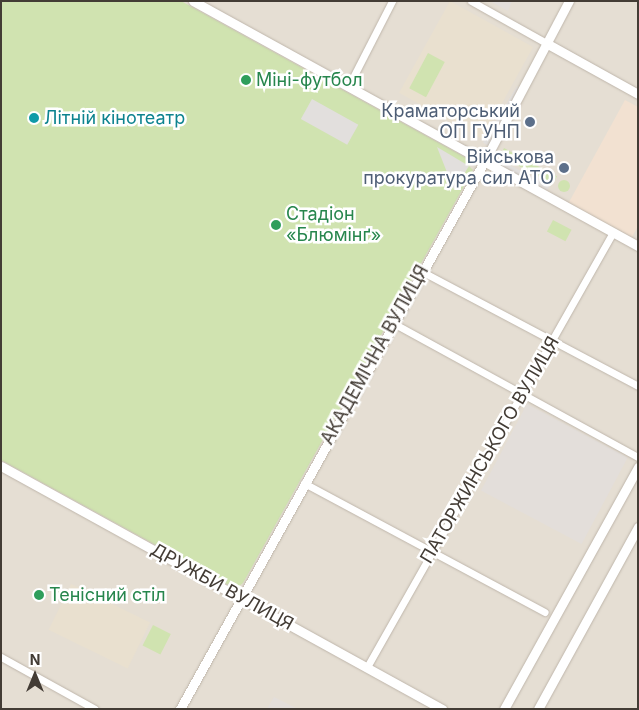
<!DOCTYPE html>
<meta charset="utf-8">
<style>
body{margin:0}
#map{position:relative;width:639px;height:710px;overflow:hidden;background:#f1ece5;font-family:Inter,sans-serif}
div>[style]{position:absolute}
.residential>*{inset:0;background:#e5ded3;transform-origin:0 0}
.commercial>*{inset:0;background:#f2e1d1}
.industrial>*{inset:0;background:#e3deda;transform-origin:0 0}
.education>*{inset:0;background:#e9e0cf;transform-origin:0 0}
.green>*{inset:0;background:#d0e3b0;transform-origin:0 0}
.round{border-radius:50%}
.parking>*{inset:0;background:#e2dfdd;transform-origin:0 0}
.roads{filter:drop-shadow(0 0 1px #bfb6ab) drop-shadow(0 0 1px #bfb6ab)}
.minor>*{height:7px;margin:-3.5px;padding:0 3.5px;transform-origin:3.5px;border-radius:3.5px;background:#fff}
.tertiary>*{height:9px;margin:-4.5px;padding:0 4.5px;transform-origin:4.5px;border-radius:4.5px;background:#fff}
.dots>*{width:14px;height:14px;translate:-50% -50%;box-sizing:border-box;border:2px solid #fff;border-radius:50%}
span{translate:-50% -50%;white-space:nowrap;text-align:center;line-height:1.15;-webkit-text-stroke:5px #fff;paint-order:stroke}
.leisure-label{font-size:18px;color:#27864d}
.left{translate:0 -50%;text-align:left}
.service-label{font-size:18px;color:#4e5e75}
.right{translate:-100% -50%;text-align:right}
.culture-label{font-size:18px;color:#0d838f}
.street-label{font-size:18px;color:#433c35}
.frame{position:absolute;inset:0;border:2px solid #433c35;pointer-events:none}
.north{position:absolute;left:10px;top:650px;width:50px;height:50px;-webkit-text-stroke:4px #fff;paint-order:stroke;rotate:0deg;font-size:14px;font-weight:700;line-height:20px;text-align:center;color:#433c35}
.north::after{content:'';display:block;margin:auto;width:18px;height:22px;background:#433c35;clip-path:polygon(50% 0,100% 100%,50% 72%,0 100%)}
</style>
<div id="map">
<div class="residential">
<div style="left:1px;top:1px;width:637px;height:708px"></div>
</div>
<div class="commercial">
<div style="clip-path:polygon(625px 100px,638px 107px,638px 226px,632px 237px,568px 204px)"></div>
</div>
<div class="industrial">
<div style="clip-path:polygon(490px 1px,512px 1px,508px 11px)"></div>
<div style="left:527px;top:404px;width:114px;height:98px;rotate:28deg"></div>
<div style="clip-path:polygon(274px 697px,298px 709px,267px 709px)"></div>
</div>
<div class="education">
<div style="left:450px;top:1px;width:95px;height:105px;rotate:29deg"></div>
<div style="left:71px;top:584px;width:88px;height:51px;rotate:26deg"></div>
</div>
<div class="green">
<div style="clip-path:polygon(1px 1px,181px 1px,472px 161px,469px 166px,473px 170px,243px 583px,238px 587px,232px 587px,1px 460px)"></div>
<div style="left:428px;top:53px;width:19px;height:40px;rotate:28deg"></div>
<div style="left:504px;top:148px;width:60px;height:9px;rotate:28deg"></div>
<div class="round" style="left:558px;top:180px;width:12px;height:12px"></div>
<div style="left:553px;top:220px;width:21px;height:13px;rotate:28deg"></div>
<div style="left:153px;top:625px;width:20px;height:23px;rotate:27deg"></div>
</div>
<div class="parking">
<div style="left:517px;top:86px;width:6px;height:66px;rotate:31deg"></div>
<div style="left:312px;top:99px;width:53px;height:23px;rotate:29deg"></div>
<div style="clip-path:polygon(437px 147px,469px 166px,454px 190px)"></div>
<div style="clip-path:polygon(502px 161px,550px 186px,545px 192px,498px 169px)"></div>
</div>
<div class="roads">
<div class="minor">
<div style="left:471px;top:1px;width:86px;rotate:29.2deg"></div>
<div style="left:348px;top:87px;width:97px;rotate:-62.9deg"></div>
<div style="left:421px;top:271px;width:246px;rotate:27.9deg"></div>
<div style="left:393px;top:323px;width:279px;rotate:28.7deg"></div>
<div style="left:304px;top:483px;width:273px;rotate:28.2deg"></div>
<div style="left:1px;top:657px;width:107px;rotate:29deg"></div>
<div style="left:367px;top:667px;width:499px;rotate:-60.5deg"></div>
</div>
<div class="tertiary">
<div style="left:193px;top:1px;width:508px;rotate:28.84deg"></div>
<div style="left:546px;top:43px;width:105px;rotate:29deg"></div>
<div style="left:1px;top:466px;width:504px;rotate:28.86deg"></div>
<div style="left:180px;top:709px;width:626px;rotate:-60.94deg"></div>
<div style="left:484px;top:162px;width:182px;rotate:-62.2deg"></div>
<div style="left:504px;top:709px;width:277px;rotate:-61deg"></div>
<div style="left:538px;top:709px;width:208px;rotate:-61.2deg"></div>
</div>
</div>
<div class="dots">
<div style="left:246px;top:80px;background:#2e9e5b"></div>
<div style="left:34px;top:118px;background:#0f9aa8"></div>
<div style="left:530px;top:122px;background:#5c6f8a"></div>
<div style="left:564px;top:168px;background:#5c6f8a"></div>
<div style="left:276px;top:225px;background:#2e9e5b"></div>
<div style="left:39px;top:595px;background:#2e9e5b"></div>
</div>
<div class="leisure-label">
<span class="left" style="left:256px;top:80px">Міні-футбол</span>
<span class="left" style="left:286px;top:225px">Стадіон<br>«Блюмінґ»</span>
<span class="left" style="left:49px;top:595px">Тенісний стіл</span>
</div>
<div class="service-label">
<span class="right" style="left:520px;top:122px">Краматорський<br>ОП ГУНП</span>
<span class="right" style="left:554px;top:168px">Військова<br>прокуратура сил АТО</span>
</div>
<div class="culture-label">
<span class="left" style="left:44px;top:118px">Літній кінотеатр</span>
</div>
<div class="street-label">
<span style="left:375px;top:355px;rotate:-61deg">АКАДЕМІЧНА ВУЛИЦЯ</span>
<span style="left:490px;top:450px;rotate:-60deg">ПАТОРЖИНСЬКОГО ВУЛИЦЯ</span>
<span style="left:222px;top:587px;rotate:29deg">ДРУЖБИ ВУЛИЦЯ</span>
</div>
<div class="frame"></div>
<div class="north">N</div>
</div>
